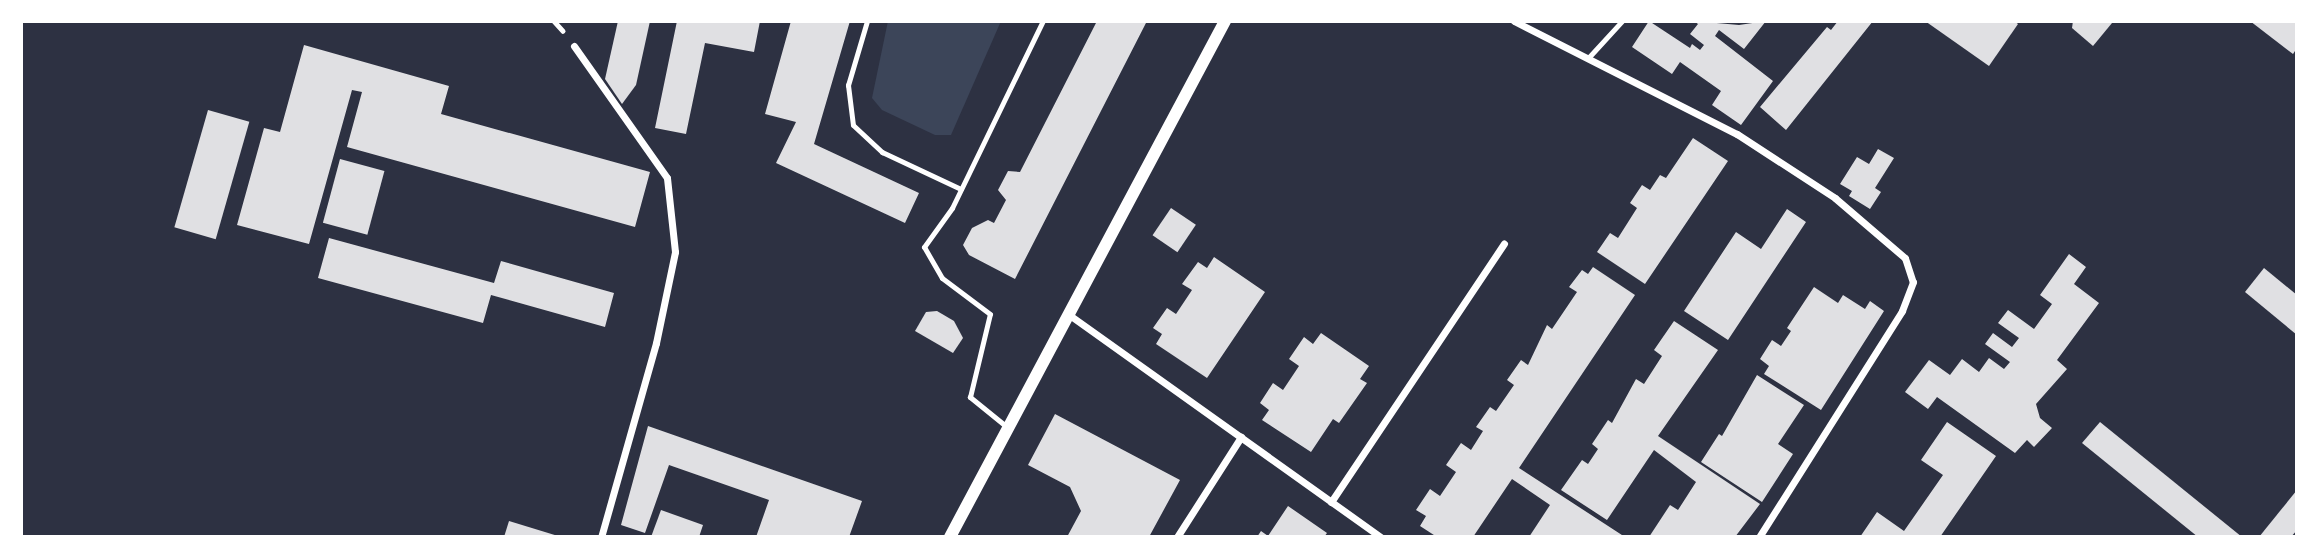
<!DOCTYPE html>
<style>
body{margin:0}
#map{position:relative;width:2318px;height:558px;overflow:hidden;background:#2d3142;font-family:Montserrat,sans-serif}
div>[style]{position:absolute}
.green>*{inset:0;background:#3c4559}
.building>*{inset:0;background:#e0e0e3;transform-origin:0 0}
.path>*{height:4.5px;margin:-2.25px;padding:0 2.25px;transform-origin:2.25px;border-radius:2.25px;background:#fff}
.service>*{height:5px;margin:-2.5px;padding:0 2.5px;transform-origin:2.5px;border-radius:2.5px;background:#fff}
.minor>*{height:7px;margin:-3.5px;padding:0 3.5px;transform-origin:3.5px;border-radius:3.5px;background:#fff}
.tertiary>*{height:12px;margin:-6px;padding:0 6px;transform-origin:6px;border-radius:6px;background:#fff}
span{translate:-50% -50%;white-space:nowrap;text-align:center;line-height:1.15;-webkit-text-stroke:5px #fff;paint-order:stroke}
.frame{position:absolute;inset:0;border:23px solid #fff;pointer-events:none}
</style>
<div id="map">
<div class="green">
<div style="clip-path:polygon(888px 21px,1001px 21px,951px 135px,935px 135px,882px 110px,872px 98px)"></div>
</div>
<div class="building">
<div style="clip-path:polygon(618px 21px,650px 21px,636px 85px,622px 104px,605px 79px)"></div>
<div style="clip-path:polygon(677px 21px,760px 21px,754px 52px,705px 43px,686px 134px,655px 128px)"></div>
<div style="clip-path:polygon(791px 21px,850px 21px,814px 144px,919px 193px,905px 223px,776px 163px,796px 122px,765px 114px)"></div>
<div style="clip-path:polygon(1097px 21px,1147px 21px,1015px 279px,969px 255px,963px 245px,972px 228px,988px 220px,994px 223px,1006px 200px,998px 190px,1008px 171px,1020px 172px)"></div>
<div style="clip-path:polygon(1649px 21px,1690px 48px,1692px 44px,1700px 50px,1704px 45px,1690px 34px,1698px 24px,1694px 21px,1739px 25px,1766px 21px,1744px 49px,1719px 30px,1715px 36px,1773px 81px,1741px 125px,1712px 105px,1721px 91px,1680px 62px,1672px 74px,1632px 47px)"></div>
<div style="clip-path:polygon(1838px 21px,1873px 21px,1786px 130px,1760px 107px,1827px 27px,1831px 30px)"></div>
<div style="clip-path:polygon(1925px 21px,2014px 21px,2018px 24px,1989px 66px)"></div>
<div style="clip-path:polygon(2073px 21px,2110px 21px,2112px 23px,2093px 46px,2072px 28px)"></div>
<div style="clip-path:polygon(2250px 21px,2297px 21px,2297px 48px,2293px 54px)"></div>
<div style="clip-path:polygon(304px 45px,449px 86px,441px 114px,650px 172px,635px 227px,347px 147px,362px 92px,352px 90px,309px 244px,237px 225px,264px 128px,280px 132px)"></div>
<div style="left:208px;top:110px;width:43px;height:122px;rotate:16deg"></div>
<div style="clip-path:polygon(1693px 138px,1728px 161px,1645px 284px,1597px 252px,1610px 233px,1618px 238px,1637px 208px,1630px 203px,1642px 185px,1650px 190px,1660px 175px,1666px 178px)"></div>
<div style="clip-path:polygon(1878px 149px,1894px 158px,1875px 188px,1881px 192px,1870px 209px,1849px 196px,1852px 191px,1840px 184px,1857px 157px,1869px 164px)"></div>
<div style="left:340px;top:159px;width:46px;height:66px;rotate:15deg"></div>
<div style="left:1171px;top:208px;width:30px;height:33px;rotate:34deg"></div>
<div style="clip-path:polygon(1787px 209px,1806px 222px,1728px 340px,1684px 311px,1736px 232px,1761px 249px)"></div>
<div style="clip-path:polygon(329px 238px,494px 283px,501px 261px,614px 293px,605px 327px,491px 295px,483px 323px,318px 278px)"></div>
<div style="clip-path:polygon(2069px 254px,2086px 267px,2074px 284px,2099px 303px,2057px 360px,2067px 369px,2036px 404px,2040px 418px,2052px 428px,2034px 447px,2027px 440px,2015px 453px,1937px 397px,1928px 409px,1905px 392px,1929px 360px,1950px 375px,1962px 359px,1979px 372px,1989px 358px,2004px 369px,2010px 362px,1985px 344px,1993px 333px,2012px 347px,2019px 338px,1998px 323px,2008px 310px,2034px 329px,2052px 304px,2040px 295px)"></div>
<div style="clip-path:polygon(1214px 257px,1265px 292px,1207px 378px,1156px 344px,1162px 334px,1153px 328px,1167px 308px,1176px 314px,1192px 290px,1182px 284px,1198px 262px,1207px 268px)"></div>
<div style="clip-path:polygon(1593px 267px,1635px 295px,1519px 468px,1625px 537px,1529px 537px,1550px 505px,1512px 479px,1473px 537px,1437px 537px,1420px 526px,1426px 516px,1416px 510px,1430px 489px,1440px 496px,1456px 472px,1446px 465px,1461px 443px,1471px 450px,1483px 431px,1476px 427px,1490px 407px,1496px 411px,1514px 385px,1507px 380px,1521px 360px,1528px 365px,1547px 325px,1552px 329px,1577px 292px,1569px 287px,1582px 270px,1588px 274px)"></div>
<div style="clip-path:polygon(2264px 268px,2297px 295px,2297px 335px,2245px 292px)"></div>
<div style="clip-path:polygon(1814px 287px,1838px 303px,1843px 295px,1865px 309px,1870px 301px,1884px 311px,1821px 410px,1764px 374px,1769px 366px,1760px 359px,1772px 340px,1781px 346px,1791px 331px,1787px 328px)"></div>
<div style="clip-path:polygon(937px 311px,954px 321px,963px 338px,953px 353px,915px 331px,926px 312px)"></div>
<div style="clip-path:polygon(1674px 321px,1718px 350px,1658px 436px,1760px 504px,1735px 537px,1649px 537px,1670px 505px,1678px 510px,1696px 482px,1654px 450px,1607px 520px,1561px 490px,1582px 460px,1588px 464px,1598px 449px,1592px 444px,1608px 420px,1612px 423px,1636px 379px,1644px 384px,1662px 356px,1654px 350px)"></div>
<div style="clip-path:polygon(1321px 333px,1369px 366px,1360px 379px,1367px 383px,1339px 423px,1333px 419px,1311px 452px,1262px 420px,1269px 410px,1260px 403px,1273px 383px,1283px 390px,1299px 366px,1289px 359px,1304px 337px,1313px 344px)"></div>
<div style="clip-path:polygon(1757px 375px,1804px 405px,1778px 444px,1793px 454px,1762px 502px,1701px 462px,1719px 434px,1722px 436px)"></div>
<div style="clip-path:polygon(1055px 414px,1180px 480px,1149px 537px,1067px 537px,1081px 511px,1070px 487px,1028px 465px)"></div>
<div style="clip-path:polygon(1947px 422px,1996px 456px,1940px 537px,1860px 537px,1877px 512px,1904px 531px,1943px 475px,1921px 460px)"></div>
<div style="clip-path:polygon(2100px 422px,2242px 537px,2198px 537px,2082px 443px)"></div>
<div style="clip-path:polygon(648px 426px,862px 501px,849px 537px,756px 537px,769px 500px,669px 465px,645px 533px,621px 525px)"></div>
<div style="clip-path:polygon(2297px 490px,2297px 530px,2291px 537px,2259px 537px)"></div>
<div style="clip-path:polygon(1288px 506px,1327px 533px,1324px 537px,1257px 537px,1261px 531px,1268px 536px)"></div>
<div style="clip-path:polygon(661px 510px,703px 525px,699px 537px,651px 537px)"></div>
<div style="clip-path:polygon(509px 521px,558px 536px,558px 537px,504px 537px)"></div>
</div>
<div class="path">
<div style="left:554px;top:21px;width:13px;rotate:48deg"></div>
</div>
<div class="service">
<div style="left:867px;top:21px;width:67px;rotate:106.5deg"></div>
<div style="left:848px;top:85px;width:40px;rotate:82.9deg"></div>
<div style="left:853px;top:125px;width:40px;rotate:43deg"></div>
<div style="left:882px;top:152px;width:87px;rotate:25.1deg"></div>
<div style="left:1589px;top:57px;width:49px;rotate:-47.5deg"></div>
<div style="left:1007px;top:427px;width:48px;rotate:-141deg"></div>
<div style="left:970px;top:397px;width:85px;rotate:-76.5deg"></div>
<div style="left:990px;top:314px;width:60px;rotate:-143.1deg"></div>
<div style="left:942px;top:278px;width:36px;rotate:-120deg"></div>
<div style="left:924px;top:247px;width:48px;rotate:-54.3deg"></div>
<div style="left:952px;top:208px;width:208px;rotate:-64.1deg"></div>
</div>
<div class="minor">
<div style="left:1514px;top:21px;width:250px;rotate:26.9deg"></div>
<div style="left:1737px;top:134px;width:117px;rotate:33.1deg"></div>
<div style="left:1835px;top:198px;width:92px;rotate:40.6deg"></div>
<div style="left:1905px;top:258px;width:25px;rotate:72deg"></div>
<div style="left:1913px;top:282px;width:31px;rotate:111deg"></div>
<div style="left:1902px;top:311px;width:267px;rotate:122.3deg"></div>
<div style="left:574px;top:46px;width:161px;rotate:54.8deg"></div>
<div style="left:667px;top:178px;width:74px;rotate:83.8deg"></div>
<div style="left:675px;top:252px;width:93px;rotate:101.8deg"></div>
<div style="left:656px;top:343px;width:202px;rotate:105.8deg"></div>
<div style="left:1068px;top:314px;width:384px;rotate:35.5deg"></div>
<div style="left:1331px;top:502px;width:311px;rotate:-56.2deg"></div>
<div style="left:1177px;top:537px;width:119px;rotate:-57.4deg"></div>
</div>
<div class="tertiary">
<div style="left:950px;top:537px;width:585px;rotate:-61.94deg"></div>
</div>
<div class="frame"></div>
</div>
